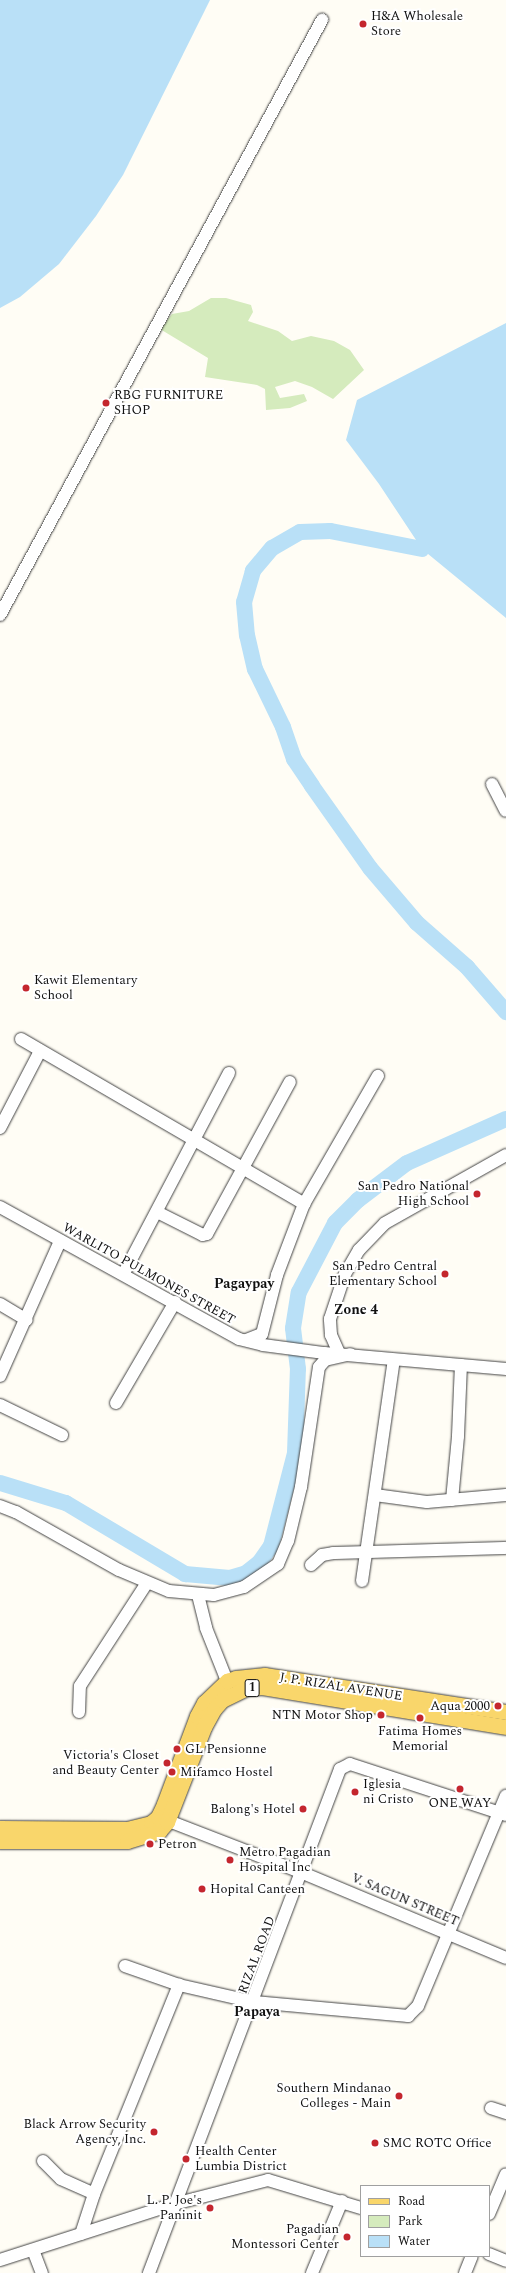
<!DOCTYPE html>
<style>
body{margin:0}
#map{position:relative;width:506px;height:2273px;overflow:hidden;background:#fffdf5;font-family:Spectral,serif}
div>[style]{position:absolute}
.green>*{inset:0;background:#d5ebbd}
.water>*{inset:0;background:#b9e0f7}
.river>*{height:16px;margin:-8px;padding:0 8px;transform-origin:8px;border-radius:8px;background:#b9e0f7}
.roads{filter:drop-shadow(0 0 1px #444) drop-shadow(0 0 1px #444)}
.minor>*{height:12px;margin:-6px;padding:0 6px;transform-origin:6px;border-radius:6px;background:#fff}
.major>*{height:15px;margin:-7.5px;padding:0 7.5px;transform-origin:7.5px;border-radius:7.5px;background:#f9d66b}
.dots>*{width:11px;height:11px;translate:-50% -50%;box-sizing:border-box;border:2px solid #fff;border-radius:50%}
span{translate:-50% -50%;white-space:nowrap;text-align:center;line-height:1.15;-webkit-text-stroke:4px #fff;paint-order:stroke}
.shield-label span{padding:1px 3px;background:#fff;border:1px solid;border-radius:3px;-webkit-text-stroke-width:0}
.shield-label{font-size:12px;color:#111;font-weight:700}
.poi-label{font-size:13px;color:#111}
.left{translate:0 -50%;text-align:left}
.right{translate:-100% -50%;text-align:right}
.street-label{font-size:13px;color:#111}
.neighbourhood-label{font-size:14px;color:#111;font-weight:700}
.legend{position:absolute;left:360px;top:2185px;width:130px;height:72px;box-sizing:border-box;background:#fff;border:1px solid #a0a0a0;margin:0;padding:5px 7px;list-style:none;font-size:12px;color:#111}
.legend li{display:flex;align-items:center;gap:8px;height:20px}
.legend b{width:20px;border:1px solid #a0a0a0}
</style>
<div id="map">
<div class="green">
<div style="clip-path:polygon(211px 298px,226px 298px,251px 305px,253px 312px,248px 321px,278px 331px,292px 341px,311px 336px,334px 341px,350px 350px,364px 370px,333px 399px,312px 387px,295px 381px,275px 387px,280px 398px,304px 394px,307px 401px,290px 408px,266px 410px,265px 389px,257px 385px,205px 377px,208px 358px,160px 329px,172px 314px,189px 311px)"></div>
</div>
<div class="water">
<div style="clip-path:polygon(0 0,210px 0,123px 175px,96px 216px,59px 264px,20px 297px,0 308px)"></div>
<div style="clip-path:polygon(506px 323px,506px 618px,422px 549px,379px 484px,346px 440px,357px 400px)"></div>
</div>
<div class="river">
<div style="left:422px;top:549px;width:94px;rotate:-168.9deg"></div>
<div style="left:330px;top:531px;width:30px;rotate:178deg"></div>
<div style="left:300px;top:532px;width:32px;rotate:150deg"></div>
<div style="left:272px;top:548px;width:30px;rotate:130deg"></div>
<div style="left:253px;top:571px;width:32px;rotate:106deg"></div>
<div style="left:244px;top:602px;width:33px;rotate:85deg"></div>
<div style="left:247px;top:635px;width:35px;rotate:77deg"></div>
<div style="left:255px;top:669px;width:64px;rotate:64.2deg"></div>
<div style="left:283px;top:727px;width:34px;rotate:71deg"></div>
<div style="left:294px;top:759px;width:32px;rotate:56deg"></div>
<div style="left:312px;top:786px;width:100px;rotate:54.7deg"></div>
<div style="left:370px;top:868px;width:72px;rotate:49.5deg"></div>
<div style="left:417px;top:923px;width:67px;rotate:41.3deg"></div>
<div style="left:467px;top:967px;width:60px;rotate:49.1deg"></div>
<div style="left:0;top:1483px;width:69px;rotate:16.9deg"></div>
<div style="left:66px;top:1503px;width:139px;rotate:30.8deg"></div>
<div style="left:185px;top:1574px;width:45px;rotate:5.1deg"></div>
<div style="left:230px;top:1578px;width:17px;rotate:-17deg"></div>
<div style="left:246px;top:1573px;width:16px;rotate:-38deg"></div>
<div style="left:259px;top:1563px;width:21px;rotate:-55deg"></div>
<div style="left:271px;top:1546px;width:96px;rotate:-75.5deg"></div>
<div style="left:295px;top:1453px;width:84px;rotate:-88deg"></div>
<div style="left:298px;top:1369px;width:41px;rotate:-97deg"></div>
<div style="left:293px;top:1328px;width:36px;rotate:-81deg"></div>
<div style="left:299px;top:1292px;width:78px;rotate:-62.4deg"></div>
<div style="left:335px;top:1223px;width:33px;rotate:-45deg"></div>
<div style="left:358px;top:1200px;width:61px;rotate:-37.1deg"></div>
<div style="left:407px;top:1163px;width:108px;rotate:-24deg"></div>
</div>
<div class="roads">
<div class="minor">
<div style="left:0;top:615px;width:677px;rotate:-61.58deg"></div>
<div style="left:492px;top:784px;width:30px;rotate:63deg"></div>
<div style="left:21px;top:1039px;width:328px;rotate:30.2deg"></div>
<div style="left:0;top:1128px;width:87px;rotate:-62.5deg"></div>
<div style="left:0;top:1207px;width:273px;rotate:28.9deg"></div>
<div style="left:239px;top:1339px;width:25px;rotate:14deg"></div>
<div style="left:263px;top:1345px;width:62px;rotate:7.5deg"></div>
<div style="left:324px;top:1353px;width:183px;rotate:5deg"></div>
<div style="left:157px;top:1212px;width:51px;rotate:26.6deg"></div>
<div style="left:203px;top:1235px;width:4px;rotate:-14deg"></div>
<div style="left:207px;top:1234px;width:173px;rotate:-61.4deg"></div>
<div style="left:124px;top:1273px;width:226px;rotate:-62.3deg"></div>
<div style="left:0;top:1304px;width:31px;rotate:31deg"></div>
<div style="left:246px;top:1340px;width:17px;rotate:-21deg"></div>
<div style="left:262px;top:1334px;width:61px;rotate:-75.7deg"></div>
<div style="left:277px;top:1275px;width:76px;rotate:-69.2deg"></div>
<div style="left:304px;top:1204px;width:148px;rotate:-60deg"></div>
<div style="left:339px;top:1353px;width:20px;rotate:-114deg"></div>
<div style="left:331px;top:1335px;width:16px;rotate:-94deg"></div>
<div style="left:330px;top:1319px;width:47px;rotate:-71.6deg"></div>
<div style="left:345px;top:1274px;width:28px;rotate:-60deg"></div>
<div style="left:359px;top:1250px;width:37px;rotate:-46deg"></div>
<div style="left:385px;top:1223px;width:139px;rotate:-29.3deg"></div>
<div style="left:0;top:1376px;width:148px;rotate:-66deg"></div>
<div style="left:116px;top:1403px;width:117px;rotate:-59.7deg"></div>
<div style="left:0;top:1405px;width:69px;rotate:25.8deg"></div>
<div style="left:375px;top:1495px;width:52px;rotate:7.7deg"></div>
<div style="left:427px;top:1502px;width:79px;rotate:-5.1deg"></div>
<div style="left:452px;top:1500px;width:64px;rotate:-84.6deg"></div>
<div style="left:458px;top:1436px;width:71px;rotate:-87.6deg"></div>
<div style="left:0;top:1506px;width:17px;rotate:21deg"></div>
<div style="left:16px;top:1512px;width:118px;rotate:29.4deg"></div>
<div style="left:119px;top:1570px;width:54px;rotate:22.8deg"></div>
<div style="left:169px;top:1591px;width:45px;rotate:5.1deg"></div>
<div style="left:214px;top:1595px;width:31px;rotate:-15deg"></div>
<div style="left:244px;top:1587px;width:41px;rotate:-34.1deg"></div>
<div style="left:278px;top:1564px;width:25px;rotate:-67deg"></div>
<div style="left:288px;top:1541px;width:56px;rotate:-76.5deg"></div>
<div style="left:301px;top:1487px;width:121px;rotate:-81.5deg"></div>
<div style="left:319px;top:1367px;width:9px;rotate:-49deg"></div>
<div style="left:325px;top:1360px;width:26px;rotate:-13deg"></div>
<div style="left:311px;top:1565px;width:15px;rotate:-42deg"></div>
<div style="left:322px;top:1555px;width:11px;rotate:-10deg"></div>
<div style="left:333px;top:1553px;width:173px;rotate:-1.7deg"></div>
<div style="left:362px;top:1581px;width:223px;rotate:-81.8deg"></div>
<div style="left:198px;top:1595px;width:34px;rotate:76deg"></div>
<div style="left:206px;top:1628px;width:57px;rotate:68.4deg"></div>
<div style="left:79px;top:1712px;width:26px;rotate:-88deg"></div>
<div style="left:80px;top:1686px;width:123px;rotate:-57deg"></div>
<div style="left:161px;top:1818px;width:152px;rotate:21.2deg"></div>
<div style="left:303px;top:1873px;width:220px;rotate:22.7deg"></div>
<div style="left:125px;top:1966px;width:57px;rotate:19.4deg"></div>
<div style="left:179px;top:1985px;width:77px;rotate:12.8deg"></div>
<div style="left:254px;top:2002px;width:155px;rotate:5.2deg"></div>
<div style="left:408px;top:2016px;width:14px;rotate:-45deg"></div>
<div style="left:418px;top:2006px;width:228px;rotate:-67.3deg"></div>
<div style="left:491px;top:2108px;width:16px;rotate:18deg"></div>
<div style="left:43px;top:2161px;width:25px;rotate:45deg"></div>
<div style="left:61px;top:2179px;width:36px;rotate:24deg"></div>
<div style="left:489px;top:2214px;width:43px;rotate:-67deg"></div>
<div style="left:81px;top:2234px;width:42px;rotate:-72deg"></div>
<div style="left:94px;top:2194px;width:226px;rotate:-67.9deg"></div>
<div style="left:33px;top:2250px;width:25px;rotate:69deg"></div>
<div style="left:489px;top:2254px;width:18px;rotate:22deg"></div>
<div style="left:0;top:2260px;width:183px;rotate:-17.8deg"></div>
<div style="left:174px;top:2204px;width:97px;rotate:-14.3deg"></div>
<div style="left:268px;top:2180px;width:97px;rotate:16.8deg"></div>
<div style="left:149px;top:2273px;width:539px;rotate:-69.24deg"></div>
<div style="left:340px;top:1769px;width:11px;rotate:-27deg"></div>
<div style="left:350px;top:1764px;width:164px;rotate:18.1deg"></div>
<div style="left:312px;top:2273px;width:78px;rotate:-67.4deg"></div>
<div style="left:465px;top:2273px;width:18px;rotate:-68deg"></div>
</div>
<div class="major">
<div style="left:0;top:1828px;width:127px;rotate:0.5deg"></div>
<div style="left:127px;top:1829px;width:25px;rotate:-14deg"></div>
<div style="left:151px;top:1823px;width:9px;rotate:-41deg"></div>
<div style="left:158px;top:1817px;width:14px;rotate:-65deg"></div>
<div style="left:164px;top:1804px;width:94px;rotate:-69.4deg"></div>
<div style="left:197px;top:1716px;width:15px;rotate:-62deg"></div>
<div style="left:204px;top:1703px;width:32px;rotate:-44deg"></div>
<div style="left:227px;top:1681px;width:9px;rotate:-18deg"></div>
<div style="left:236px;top:1678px;width:29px;rotate:-6deg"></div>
<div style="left:265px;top:1675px;width:244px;rotate:8.7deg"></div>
<div style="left:0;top:1841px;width:127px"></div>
<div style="left:127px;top:1841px;width:34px;rotate:-17deg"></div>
<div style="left:159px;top:1831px;width:12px;rotate:-48deg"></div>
<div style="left:167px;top:1822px;width:102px;rotate:-68.7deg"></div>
<div style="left:204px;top:1727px;width:21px;rotate:-61deg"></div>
<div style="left:214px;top:1709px;width:12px;rotate:-48deg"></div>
<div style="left:222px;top:1700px;width:28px;rotate:-26deg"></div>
<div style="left:247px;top:1688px;width:15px;rotate:-4deg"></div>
<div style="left:262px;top:1687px;width:247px;rotate:9.3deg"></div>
</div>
</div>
<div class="dots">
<div style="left:363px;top:24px;background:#c4262e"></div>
<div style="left:106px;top:403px;background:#c4262e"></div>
<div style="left:26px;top:988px;background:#c4262e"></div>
<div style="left:477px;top:1194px;background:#c4262e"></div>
<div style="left:445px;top:1274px;background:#c4262e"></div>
<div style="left:498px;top:1706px;background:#c4262e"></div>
<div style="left:381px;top:1715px;background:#c4262e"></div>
<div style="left:420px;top:1718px;background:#c4262e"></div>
<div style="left:177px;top:1749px;background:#c4262e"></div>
<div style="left:167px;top:1763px;background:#c4262e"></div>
<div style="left:172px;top:1772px;background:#c4262e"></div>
<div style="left:460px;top:1789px;background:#c4262e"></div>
<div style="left:355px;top:1792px;background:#c4262e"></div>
<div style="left:303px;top:1809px;background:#c4262e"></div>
<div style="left:150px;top:1844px;background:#c4262e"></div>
<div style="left:230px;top:1860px;background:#c4262e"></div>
<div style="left:202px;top:1889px;background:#c4262e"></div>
<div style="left:399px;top:2096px;background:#c4262e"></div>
<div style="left:154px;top:2132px;background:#c4262e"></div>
<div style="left:375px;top:2143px;background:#c4262e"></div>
<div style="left:186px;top:2159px;background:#c4262e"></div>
<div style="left:210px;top:2208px;background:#c4262e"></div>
<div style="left:347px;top:2237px;background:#c4262e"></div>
</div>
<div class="shield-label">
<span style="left:252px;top:1688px">1</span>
</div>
<div class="poi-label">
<span class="left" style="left:371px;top:24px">H&amp;A Wholesale<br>Store</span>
<span class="left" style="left:114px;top:403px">RBG FURNITURE<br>SHOP</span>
<span class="left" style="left:34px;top:988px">Kawit Elementary<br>School</span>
<span class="right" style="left:469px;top:1194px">San Pedro National<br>High School</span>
<span class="right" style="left:437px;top:1274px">San Pedro Central<br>Elementary School</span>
<span class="right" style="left:490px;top:1706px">Aqua 2000</span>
<span class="right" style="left:373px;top:1715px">NTN Motor Shop</span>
<span style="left:420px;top:1739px">Fatima Homes<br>Memorial</span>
<span class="left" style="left:185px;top:1749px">GL Pensionne</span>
<span class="right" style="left:159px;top:1763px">Victoria's Closet<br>and Beauty Center</span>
<span class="left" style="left:180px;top:1772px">Mifamco Hostel</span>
<span class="left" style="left:363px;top:1792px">Iglesia<br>ni Cristo</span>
<span style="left:460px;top:1803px">ONE WAY</span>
<span class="right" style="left:295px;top:1809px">Balong's Hotel</span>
<span class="left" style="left:158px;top:1844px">Petron</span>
<span class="left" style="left:239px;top:1860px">Metro Pagadian<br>Hospital Inc</span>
<span class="left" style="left:210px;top:1889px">Hopital Canteen</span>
<span class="right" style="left:391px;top:2096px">Southern Mindanao<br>Colleges - Main</span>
<span class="right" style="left:146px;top:2132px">Black Arrow Security<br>Agency, Inc.</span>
<span class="left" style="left:383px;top:2143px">SMC ROTC Office</span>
<span class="left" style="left:195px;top:2159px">Health Center<br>Lumbia District</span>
<span class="right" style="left:202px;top:2208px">L. P. Joe's<br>Paninit</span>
<span class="right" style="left:339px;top:2237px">Pagadian<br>Montessori Center</span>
</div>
<div class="street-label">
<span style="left:149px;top:1274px;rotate:29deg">WARLITO PULMONES STREET</span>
<span style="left:341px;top:1687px;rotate:9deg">J. P. RIZAL AVENUE</span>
<span style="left:405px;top:1900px;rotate:23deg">V. SAGUN STREET</span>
<span style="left:257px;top:1955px;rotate:-69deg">RIZAL ROAD</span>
</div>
<div class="neighbourhood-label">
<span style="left:244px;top:1284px">Pagaypay</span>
<span style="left:356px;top:1310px">Zone 4</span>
<span style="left:257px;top:2012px">Papaya</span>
</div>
<ul class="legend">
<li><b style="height:5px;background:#f9d66b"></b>Road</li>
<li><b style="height:11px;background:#d5ebbd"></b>Park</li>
<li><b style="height:11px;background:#b9e0f7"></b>Water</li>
</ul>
</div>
